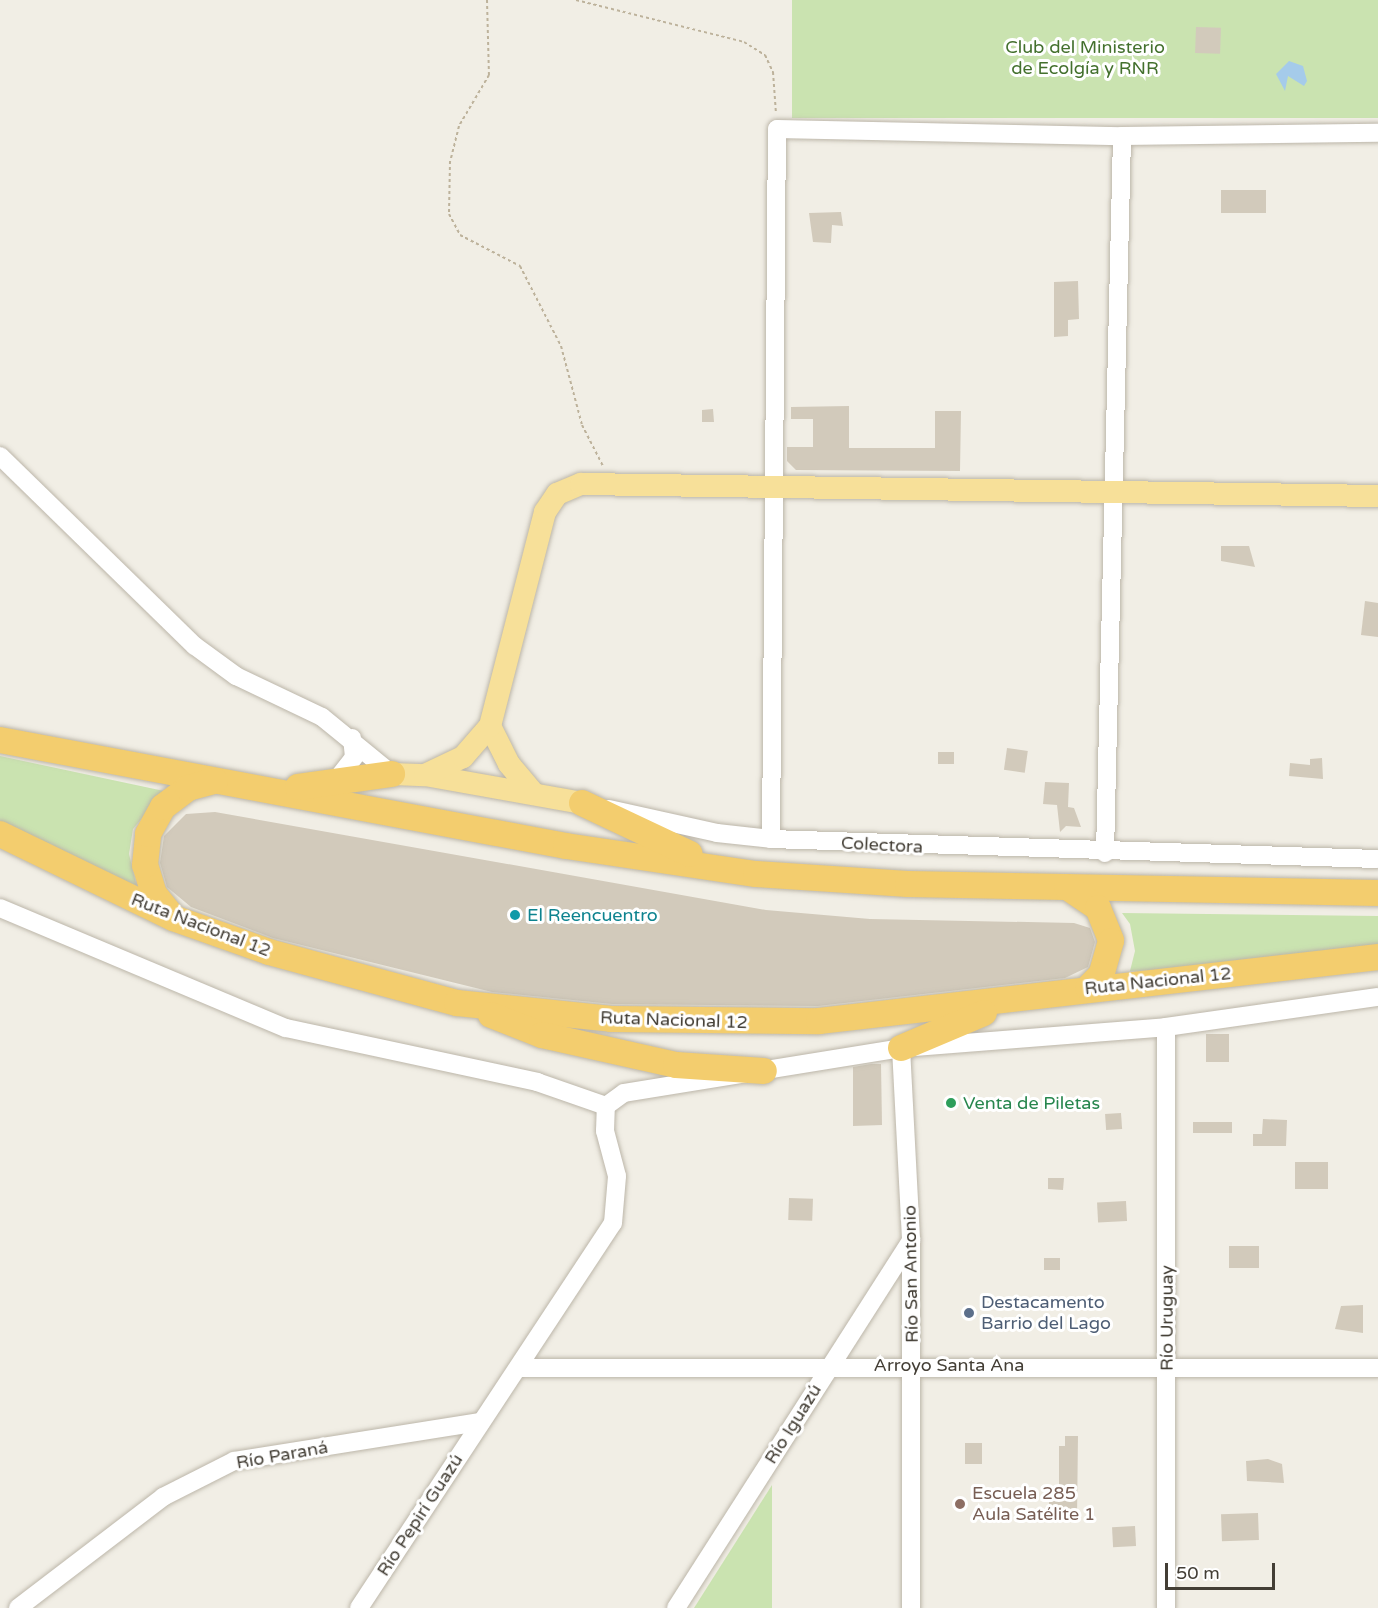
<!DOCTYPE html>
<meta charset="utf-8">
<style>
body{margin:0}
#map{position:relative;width:1378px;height:1608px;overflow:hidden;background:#f1eee5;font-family:"Varela Round",sans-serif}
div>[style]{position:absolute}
.green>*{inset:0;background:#cae3b0;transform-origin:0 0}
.water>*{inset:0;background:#a5cbea}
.building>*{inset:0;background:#d2cabb;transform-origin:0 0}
.path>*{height:2px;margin-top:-1px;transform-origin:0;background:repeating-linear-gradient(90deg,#bdb29b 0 3px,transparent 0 6px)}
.roads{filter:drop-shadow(0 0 2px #bcb6a9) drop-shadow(0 0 2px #bcb6a9)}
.minor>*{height:18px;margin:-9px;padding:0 9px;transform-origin:9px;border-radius:9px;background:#fff}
.major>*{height:22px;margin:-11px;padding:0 11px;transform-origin:11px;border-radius:11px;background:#f7e099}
.highway>*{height:26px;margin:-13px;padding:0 13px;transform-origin:13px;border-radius:13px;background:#f3cd6e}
.dots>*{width:16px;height:16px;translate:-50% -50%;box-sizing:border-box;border:3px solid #fff;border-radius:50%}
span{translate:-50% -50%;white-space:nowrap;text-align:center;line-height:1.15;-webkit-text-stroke:6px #fff;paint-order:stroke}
.park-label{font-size:18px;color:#43702d}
.street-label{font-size:18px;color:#433e35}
.culture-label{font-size:18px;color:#0d838f}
.left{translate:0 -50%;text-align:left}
.leisure-label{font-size:18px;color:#27864d}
.service-label{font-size:18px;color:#4e5e75}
.education-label{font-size:18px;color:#785e54}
.scale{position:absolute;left:1165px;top:1563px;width:110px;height:27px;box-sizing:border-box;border:3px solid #433e35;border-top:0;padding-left:8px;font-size:18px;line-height:21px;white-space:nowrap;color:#433e35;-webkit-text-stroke:4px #fff;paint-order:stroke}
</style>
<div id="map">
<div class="green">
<div style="left:792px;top:0;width:586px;height:118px"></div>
<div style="clip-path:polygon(0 756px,164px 791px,133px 829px,129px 854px,138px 892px,0 826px)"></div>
<div style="clip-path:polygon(1122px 913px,1378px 916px,1378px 949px,1205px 969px,1130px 971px,1135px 951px,1130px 924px)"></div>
<div style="clip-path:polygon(772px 1485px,772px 1608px,694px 1608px)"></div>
</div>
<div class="water">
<div style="clip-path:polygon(1289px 61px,1303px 66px,1307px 81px,1304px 86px,1288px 76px,1285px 91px,1276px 74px)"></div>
</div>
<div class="building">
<div style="left:1196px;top:27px;width:25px;height:26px;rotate:2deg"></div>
<div style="left:1266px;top:190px;width:23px;height:45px;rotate:90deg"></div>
<div style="clip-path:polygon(841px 212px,843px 226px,832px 225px,831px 243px,813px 242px,809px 213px)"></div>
<div style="clip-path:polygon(1078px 281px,1079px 319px,1068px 320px,1068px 336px,1054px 337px,1054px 282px)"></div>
<div style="clip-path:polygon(849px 406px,849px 448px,935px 448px,935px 411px,961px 411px,960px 471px,796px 470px,787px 461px,787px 447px,813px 447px,813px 419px,791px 419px,791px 407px)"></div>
<div style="clip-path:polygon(713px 409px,714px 422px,702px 422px,702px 410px)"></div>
<div style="clip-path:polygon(1221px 546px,1249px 546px,1255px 567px,1221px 561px)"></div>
<div style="clip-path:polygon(1365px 601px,1378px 603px,1378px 637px,1361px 635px)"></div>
<div style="left:1007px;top:748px;width:21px;height:22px;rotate:8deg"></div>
<div style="left:938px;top:752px;width:16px;height:12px"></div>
<div style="clip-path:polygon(1322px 758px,1323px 779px,1289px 776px,1290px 763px,1310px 765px,1310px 759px)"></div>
<div style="clip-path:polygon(1045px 782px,1069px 783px,1068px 807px,1074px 808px,1081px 827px,1066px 826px,1060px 832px,1057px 805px,1043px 804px)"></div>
<div style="clip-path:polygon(215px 812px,766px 910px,870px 919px,1074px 923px,1090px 928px,1095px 942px,1088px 967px,1065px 978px,818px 1006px,612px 1004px,492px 992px,273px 938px,191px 907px,167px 887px,160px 863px,164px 836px,186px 814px)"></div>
<div style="left:1206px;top:1034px;width:23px;height:28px"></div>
<div style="clip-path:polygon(871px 1064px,881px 1064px,882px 1125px,853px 1126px,853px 1067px)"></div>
<div style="left:1121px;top:1113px;width:16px;height:16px;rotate:86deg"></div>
<div style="clip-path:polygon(1263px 1119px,1287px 1120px,1286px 1146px,1253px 1146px,1253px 1134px,1262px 1134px)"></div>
<div style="left:1232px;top:1122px;width:11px;height:39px;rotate:90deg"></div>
<div style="left:1295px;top:1162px;width:33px;height:27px"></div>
<div style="clip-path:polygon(1048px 1178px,1064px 1178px,1063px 1190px,1048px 1189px)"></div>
<div style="left:789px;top:1198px;width:24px;height:22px;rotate:2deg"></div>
<div style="left:1126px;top:1201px;width:20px;height:29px;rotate:87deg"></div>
<div style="left:1229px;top:1246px;width:30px;height:22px"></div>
<div style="left:1044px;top:1258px;width:16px;height:12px"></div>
<div style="clip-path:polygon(1363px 1305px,1363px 1333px,1335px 1329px,1341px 1306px)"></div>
<div style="clip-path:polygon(1065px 1436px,1078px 1436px,1077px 1518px,1058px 1518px,1058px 1511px,1049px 1511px,1049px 1494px,1059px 1494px,1059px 1446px,1065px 1446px)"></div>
<div style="left:982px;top:1443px;width:21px;height:17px;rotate:90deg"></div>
<div style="clip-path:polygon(1268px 1459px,1282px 1464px,1284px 1483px,1247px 1481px,1246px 1461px)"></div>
<div style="left:1258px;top:1513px;width:27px;height:37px;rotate:88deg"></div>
<div style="left:1135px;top:1526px;width:20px;height:23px;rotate:87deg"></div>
</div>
<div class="path">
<div style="left:487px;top:0;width:75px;rotate:88.5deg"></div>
<div style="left:489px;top:75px;width:59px;rotate:120.5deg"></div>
<div style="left:459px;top:126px;width:36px;rotate:104deg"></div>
<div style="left:450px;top:161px;width:53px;rotate:91.1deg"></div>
<div style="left:449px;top:214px;width:24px;rotate:62deg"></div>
<div style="left:460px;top:235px;width:68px;rotate:27.3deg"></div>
<div style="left:520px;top:266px;width:90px;rotate:62.9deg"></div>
<div style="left:561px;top:346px;width:82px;rotate:75.1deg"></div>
<div style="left:582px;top:425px;width:46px;rotate:62.9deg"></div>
<div style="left:576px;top:0;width:173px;rotate:14deg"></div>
<div style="left:744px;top:42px;width:25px;rotate:32deg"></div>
<div style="left:765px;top:55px;width:19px;rotate:65deg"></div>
<div style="left:773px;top:72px;width:42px;rotate:85.9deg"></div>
</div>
<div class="roads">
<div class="minor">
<div style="left:0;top:456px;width:272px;rotate:44.3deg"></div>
<div style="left:195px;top:646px;width:51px;rotate:36.2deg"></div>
<div style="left:236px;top:676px;width:95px;rotate:25.5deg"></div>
<div style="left:322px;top:717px;width:90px;rotate:39.2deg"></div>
<div style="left:337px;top:779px;width:28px;rotate:-52deg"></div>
<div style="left:354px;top:757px;width:19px;rotate:-96deg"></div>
<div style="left:609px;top:809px;width:111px;rotate:12.5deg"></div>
<div style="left:717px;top:833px;width:54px;rotate:6.3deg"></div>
<div style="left:771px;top:839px;width:607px;rotate:1.89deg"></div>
<div style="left:771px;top:839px;width:710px;rotate:-89.52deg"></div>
<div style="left:777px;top:129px;width:345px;rotate:1.2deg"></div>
<div style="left:1122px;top:136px;width:256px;rotate:-0.7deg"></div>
<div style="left:1105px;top:853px;width:717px;rotate:-88.64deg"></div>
<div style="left:0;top:908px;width:310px;rotate:22.8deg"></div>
<div style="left:286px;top:1028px;width:257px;rotate:12.1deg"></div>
<div style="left:537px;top:1082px;width:73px;rotate:19.2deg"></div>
<div style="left:1166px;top:1027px;width:581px;rotate:90deg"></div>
<div style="left:901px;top:1048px;width:192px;rotate:87deg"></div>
<div style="left:911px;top:1240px;width:368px;rotate:90deg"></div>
<div style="left:520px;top:1368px;width:858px"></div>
<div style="left:18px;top:1608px;width:183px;rotate:-37.4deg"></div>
<div style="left:163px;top:1497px;width:80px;rotate:-26.9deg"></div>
<div style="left:234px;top:1461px;width:250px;rotate:-9deg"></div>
<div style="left:359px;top:1608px;width:461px;rotate:-56.6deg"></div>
<div style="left:613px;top:1223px;width:47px;rotate:-85.1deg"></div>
<div style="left:617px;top:1176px;width:47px;rotate:-104.9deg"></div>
<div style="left:605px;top:1131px;width:25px;rotate:-88deg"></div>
<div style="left:606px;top:1106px;width:22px;rotate:-36deg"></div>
<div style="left:624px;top:1093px;width:281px;rotate:-9.2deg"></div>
<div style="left:901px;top:1048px;width:266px;rotate:-4.5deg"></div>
<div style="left:1166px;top:1027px;width:214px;rotate:-8.1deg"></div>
<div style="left:676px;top:1608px;width:437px;rotate:-57.4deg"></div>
</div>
<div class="major">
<div style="left:490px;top:726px;width:42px;rotate:63.4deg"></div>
<div style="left:509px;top:764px;width:38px;rotate:50deg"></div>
<div style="left:392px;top:774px;width:33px;rotate:2deg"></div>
<div style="left:425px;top:775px;width:159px;rotate:10.1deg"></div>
<div style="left:425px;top:775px;width:42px;rotate:-25.3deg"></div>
<div style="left:463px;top:757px;width:41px;rotate:-48.9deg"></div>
<div style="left:490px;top:726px;width:221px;rotate:-75.6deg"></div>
<div style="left:545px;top:512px;width:22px;rotate:-56deg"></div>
<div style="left:557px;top:494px;width:26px;rotate:-23deg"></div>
<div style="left:581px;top:484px;width:797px;rotate:0.86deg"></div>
</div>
<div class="highway">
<div style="left:0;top:740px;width:576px;rotate:10.61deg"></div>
<div style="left:566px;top:846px;width:192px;rotate:8.4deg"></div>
<div style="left:756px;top:874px;width:152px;rotate:3.8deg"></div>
<div style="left:908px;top:884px;width:470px;rotate:1.1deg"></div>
<div style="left:298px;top:787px;width:95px;rotate:-7.9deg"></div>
<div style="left:582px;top:803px;width:119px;rotate:25.3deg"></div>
<div style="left:0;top:834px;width:192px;rotate:25.9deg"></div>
<div style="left:173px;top:918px;width:102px;rotate:19.5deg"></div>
<div style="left:269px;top:952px;width:195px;rotate:15.2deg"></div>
<div style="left:457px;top:1003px;width:155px;rotate:5.9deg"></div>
<div style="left:611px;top:1019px;width:208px;rotate:0.6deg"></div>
<div style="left:819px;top:1021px;width:563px;rotate:-6.53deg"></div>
<div style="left:1067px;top:887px;width:37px;rotate:34deg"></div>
<div style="left:1098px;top:908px;width:35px;rotate:68deg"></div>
<div style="left:1111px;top:941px;width:35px;rotate:106deg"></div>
<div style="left:1101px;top:975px;width:18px;rotate:135deg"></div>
<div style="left:171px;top:915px;width:27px;rotate:-129deg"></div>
<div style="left:154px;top:894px;width:30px;rotate:-107deg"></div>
<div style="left:145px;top:865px;width:31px;rotate:-84deg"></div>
<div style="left:148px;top:834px;width:31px;rotate:-61deg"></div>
<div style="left:163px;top:807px;width:31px;rotate:-37deg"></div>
<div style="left:188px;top:788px;width:28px;rotate:-15deg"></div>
<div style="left:491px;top:1015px;width:55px;rotate:21.4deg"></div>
<div style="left:542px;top:1035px;width:137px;rotate:12.6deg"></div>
<div style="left:676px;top:1065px;width:88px;rotate:3.9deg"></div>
<div style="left:901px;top:1048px;width:90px;rotate:-22.9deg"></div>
</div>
</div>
<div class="dots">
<div style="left:515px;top:915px;background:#0f9aa8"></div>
<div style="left:951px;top:1103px;background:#2e9e5b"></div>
<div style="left:969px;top:1313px;background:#5c6f8a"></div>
<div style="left:960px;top:1504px;background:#8d6e63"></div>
</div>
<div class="park-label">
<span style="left:1085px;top:58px">Club del Ministerio<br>de Ecolgía y RNR</span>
</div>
<div class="street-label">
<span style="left:882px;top:845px;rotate:3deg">Colectora</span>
<span style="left:201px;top:925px;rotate:21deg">Ruta Nacional 12</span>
<span style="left:1158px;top:981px;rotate:-6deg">Ruta Nacional 12</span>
<span style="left:674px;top:1020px;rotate:2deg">Ruta Nacional 12</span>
<span style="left:911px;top:1274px;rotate:-91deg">Río San Antonio</span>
<span style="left:1167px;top:1318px;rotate:-90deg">Río Uruguay</span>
<span style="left:949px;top:1365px">Arroyo Santa Ana</span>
<span style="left:793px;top:1424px;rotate:-58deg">Río Iguazú</span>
<span style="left:282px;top:1455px;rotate:-10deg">Río Paraná</span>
<span style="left:420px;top:1515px;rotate:-57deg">Río Pepirí Guazú</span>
</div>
<div class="culture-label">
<span class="left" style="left:527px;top:915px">El Reencuentro</span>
</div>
<div class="leisure-label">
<span class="left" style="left:963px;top:1103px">Venta de Piletas</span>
</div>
<div class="service-label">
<span class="left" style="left:981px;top:1313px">Destacamento<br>Barrio del Lago</span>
</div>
<div class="education-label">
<span class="left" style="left:972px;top:1504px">Escuela 285<br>Aula Satélite 1</span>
</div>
<div class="scale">50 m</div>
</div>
